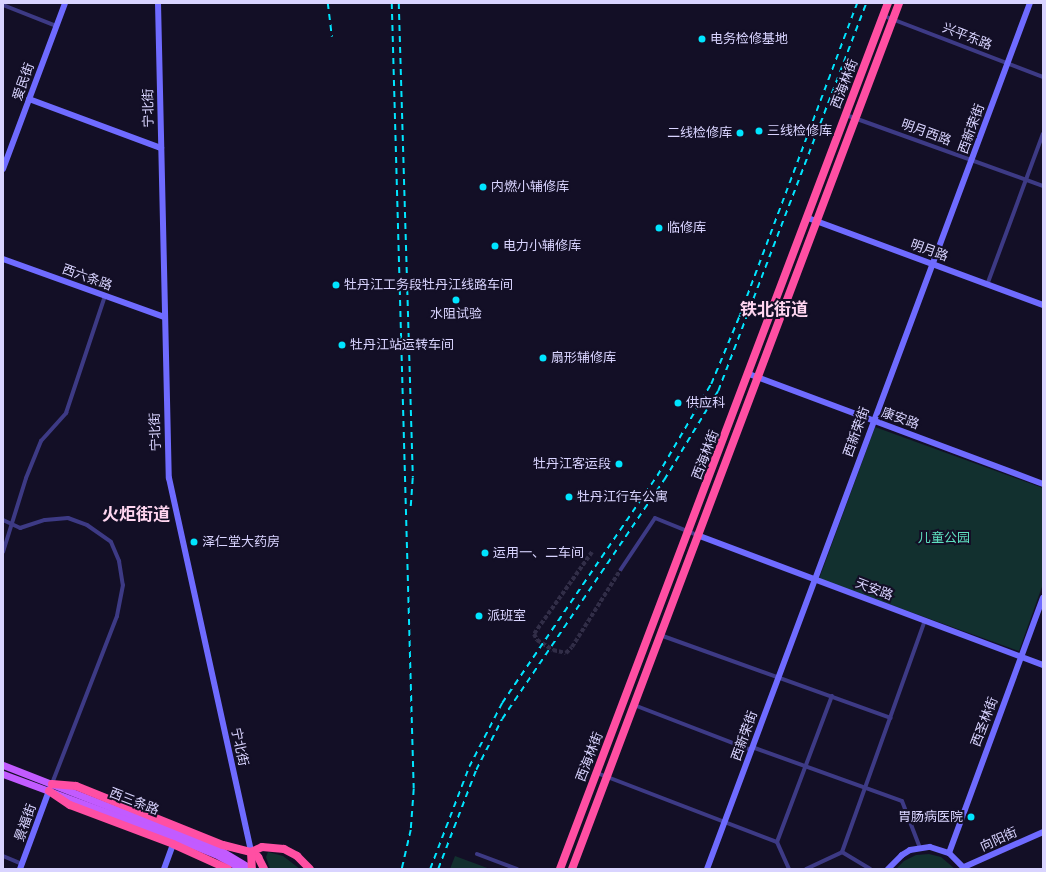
<!DOCTYPE html>
<meta charset="utf-8">
<style>
body{margin:0}
#map{position:relative;width:1046px;height:872px;overflow:hidden;background:#130f26;font-family:"Nunito Sans","Noto Sans SC",sans-serif}
div>[style]{position:absolute}
.green>*{inset:0;background:#12302f}
.street-tunnel>*{height:4px;margin-top:-2px;transform-origin:0;background:repeating-linear-gradient(90deg,#312d47 0 4px,transparent 0 6px)}
.street>*{height:4px;margin:-2px;padding:0 2px;transform-origin:2px;border-radius:2px;background:#3d3a85}
.secondary>*{height:6px;margin:-3px;padding:0 3px;transform-origin:3px;border-radius:3px;background:#6f6bff}
.primary>*{height:7px;margin:-3.5px;padding:0 3.5px;transform-origin:3.5px;border-radius:3.5px;background:#c25bff}
.highway>*{height:8px;margin:-4px;padding:0 4px;transform-origin:4px;border-radius:4px;background:#ff4fa3}
.rail>*{height:1.5px;margin-top:-0.75px;transform-origin:0;background:repeating-linear-gradient(90deg,#00e5ff 0 6px,transparent 0 11px)}
.dots>*{width:11px;height:11px;translate:-50% -50%;box-sizing:border-box;border:2px solid #130f26;border-radius:50%}
span{translate:-50% -50%;white-space:nowrap;text-align:center;line-height:1.15;-webkit-text-stroke:4px #130f26;paint-order:stroke}
.street-label{font-size:13px;color:#d9d4ff}
.poi-label{font-size:13px;color:#d9d4ff}
.left{translate:0 -50%;text-align:left}
.right{translate:-100% -50%;text-align:right}
.park-label{font-size:13px;color:#5fe0c0}
.district-label{font-size:17px;color:#ffd6f0;font-weight:700}
.frame{position:absolute;inset:0;border:4px solid #d9d4ff;pointer-events:none}
</style>
<div id="map">
<div class="green">
<div style="clip-path:polygon(875px 427px,1043px 488px,1043px 584px,1019px 651px,819px 579px)"></div>
<div style="clip-path:polygon(268px 852px,283px 856px,300px 869px,270px 869px,266px 857px)"></div>
<div style="clip-path:polygon(929px 854px,941px 857px,955px 869px,896px 869px,904px 861px,916px 855px)"></div>
<div style="clip-path:polygon(455px 856px,490px 869px,450px 869px)"></div>
</div>
<div class="street-tunnel">
<div style="left:592px;top:552px;width:100px;rotate:125.3deg"></div>
<div style="left:534px;top:634px;width:7px;rotate:63deg"></div>
<div style="left:537px;top:640px;width:19px;rotate:32deg"></div>
<div style="left:553px;top:650px;width:13px;rotate:13deg"></div>
<div style="left:566px;top:653px;width:8px;rotate:-45deg"></div>
<div style="left:572px;top:647px;width:92px;rotate:-57.9deg"></div>
</div>
<div class="street">
<div style="left:3px;top:5px;width:57px;rotate:21.6deg"></div>
<div style="left:884px;top:16px;width:170px;rotate:21deg"></div>
<div style="left:846px;top:115px;width:209px;rotate:19.8deg"></div>
<div style="left:987px;top:285px;width:161px;rotate:-69.7deg"></div>
<div style="left:3px;top:520px;width:19px;rotate:25deg"></div>
<div style="left:20px;top:528px;width:26px;rotate:-18deg"></div>
<div style="left:45px;top:520px;width:23px;rotate:-5deg"></div>
<div style="left:68px;top:518px;width:20px;rotate:20deg"></div>
<div style="left:87px;top:525px;width:29px;rotate:35deg"></div>
<div style="left:111px;top:542px;width:21px;rotate:67deg"></div>
<div style="left:119px;top:561px;width:24px;rotate:81deg"></div>
<div style="left:123px;top:585px;width:32px;rotate:101deg"></div>
<div style="left:117px;top:616px;width:180px;rotate:111.2deg"></div>
<div style="left:3px;top:552px;width:77px;rotate:-72.7deg"></div>
<div style="left:26px;top:478px;width:40px;rotate:-68deg"></div>
<div style="left:41px;top:441px;width:38px;rotate:-48deg"></div>
<div style="left:66px;top:413px;width:123px;rotate:-71.6deg"></div>
<div style="left:621px;top:569px;width:61px;rotate:-56.3deg"></div>
<div style="left:655px;top:518px;width:45px;rotate:22deg"></div>
<div style="left:660px;top:635px;width:245px;rotate:19.8deg"></div>
<div style="left:634px;top:705px;width:125px;rotate:21deg"></div>
<div style="left:752px;top:747px;width:159px;rotate:19.8deg"></div>
<div style="left:902px;top:801px;width:50px;rotate:69deg"></div>
<div style="left:597px;top:773px;width:193px;rotate:21deg"></div>
<div style="left:842px;top:852px;width:246px;rotate:-70.3deg"></div>
<div style="left:477px;top:854px;width:43px;rotate:20.6deg"></div>
<div style="left:3px;top:856px;width:21px;rotate:23deg"></div>
<div style="left:789px;top:869px;width:30px;rotate:-114deg"></div>
<div style="left:777px;top:842px;width:156px;rotate:-69.4deg"></div>
<div style="left:806px;top:869px;width:40px;rotate:-25deg"></div>
<div style="left:842px;top:852px;width:33px;rotate:31deg"></div>
</div>
<div class="secondary">
<div style="left:158px;top:3px;width:475px;rotate:88.7deg"></div>
<div style="left:169px;top:478px;width:383px;rotate:77.6deg"></div>
<div style="left:29px;top:99px;width:141px;rotate:20.4deg"></div>
<div style="left:3px;top:169px;width:177px;rotate:-69.5deg"></div>
<div style="left:808px;top:218px;width:251px;rotate:20.3deg"></div>
<div style="left:3px;top:259px;width:171px;rotate:19.8deg"></div>
<div style="left:749px;top:374px;width:314px;rotate:20.5deg"></div>
<div style="left:697px;top:535px;width:370px;rotate:20.6deg"></div>
<div style="left:949px;top:853px;width:272px;rotate:-69.8deg"></div>
<div style="left:964px;top:867px;width:86px;rotate:-23.9deg"></div>
<div style="left:20px;top:869px;width:86px;rotate:-69.7deg"></div>
<div style="left:164px;top:869px;width:27px;rotate:-70deg"></div>
<div style="left:707px;top:869px;width:924px;rotate:-69.55deg"></div>
<div style="left:888px;top:869px;width:20px;rotate:-45deg"></div>
<div style="left:902px;top:855px;width:9px;rotate:-32deg"></div>
<div style="left:910px;top:850px;width:20px;rotate:-9deg"></div>
<div style="left:930px;top:847px;width:20px;rotate:18deg"></div>
<div style="left:949px;top:853px;width:23px;rotate:45deg"></div>
</div>
<div class="primary">
<div style="left:3px;top:765px;width:233px;rotate:21.4deg"></div>
<div style="left:220px;top:850px;width:37px;rotate:31deg"></div>
<div style="left:3px;top:774px;width:167px;rotate:20.3deg"></div>
<div style="left:160px;top:832px;width:59px;rotate:21.8deg"></div>
<div style="left:215px;top:854px;width:31px;rotate:29deg"></div>
</div>
<div class="highway">
<div style="left:52px;top:784px;width:24px;rotate:5deg"></div>
<div style="left:76px;top:786px;width:158px;rotate:21.9deg"></div>
<div style="left:223px;top:845px;width:29px;rotate:14deg"></div>
<div style="left:251px;top:852px;width:9px;rotate:36deg"></div>
<div style="left:258px;top:857px;width:13px;rotate:63deg"></div>
<div style="left:49px;top:791px;width:25px;rotate:34deg"></div>
<div style="left:70px;top:805px;width:110px;rotate:20.7deg"></div>
<div style="left:173px;top:844px;width:60px;rotate:24.4deg"></div>
<div style="left:251px;top:852px;width:12px;rotate:-24deg"></div>
<div style="left:262px;top:847px;width:22px;rotate:5deg"></div>
<div style="left:284px;top:849px;width:15px;rotate:28deg"></div>
<div style="left:297px;top:856px;width:18px;rotate:45deg"></div>
<div style="left:251px;top:852px;width:17px;rotate:87deg"></div>
<div style="left:560px;top:869px;width:926px;rotate:-69.26deg"></div>
<div style="left:572px;top:869px;width:926px;rotate:-69.31deg"></div>
</div>
<div class="rail">
<div style="left:328px;top:3px;width:34px;rotate:83deg"></div>
<div style="left:392px;top:3px;width:786px;rotate:88.4deg"></div>
<div style="left:414px;top:789px;width:41px;rotate:94.2deg"></div>
<div style="left:411px;top:830px;width:40px;rotate:103deg"></div>
<div style="left:399px;top:3px;width:475px;rotate:88.3deg"></div>
<div style="left:413px;top:478px;width:29px;rotate:94deg"></div>
<div style="left:430px;top:869px;width:109px;rotate:-69.1deg"></div>
<div style="left:469px;top:767px;width:72px;rotate:-62.7deg"></div>
<div style="left:502px;top:703px;width:275px;rotate:-55.7deg"></div>
<div style="left:657px;top:476px;width:107px;rotate:-59.6deg"></div>
<div style="left:711px;top:384px;width:73px;rotate:-67.3deg"></div>
<div style="left:739px;top:317px;width:335px;rotate:-69.4deg"></div>
<div style="left:438px;top:869px;width:106px;rotate:-69deg"></div>
<div style="left:476px;top:770px;width:57px;rotate:-63deg"></div>
<div style="left:502px;top:719px;width:289px;rotate:-55.9deg"></div>
<div style="left:664px;top:480px;width:104px;rotate:-58.8deg"></div>
<div style="left:718px;top:391px;width:415px;rotate:-69.1deg"></div>
</div>
<div class="dots">
<div style="left:702px;top:39px;background:#00e5ff"></div>
<div style="left:759px;top:131px;background:#00e5ff"></div>
<div style="left:740px;top:133px;background:#00e5ff"></div>
<div style="left:483px;top:187px;background:#00e5ff"></div>
<div style="left:659px;top:228px;background:#00e5ff"></div>
<div style="left:495px;top:246px;background:#00e5ff"></div>
<div style="left:336px;top:285px;background:#00e5ff"></div>
<div style="left:456px;top:300px;background:#00e5ff"></div>
<div style="left:342px;top:345px;background:#00e5ff"></div>
<div style="left:543px;top:358px;background:#00e5ff"></div>
<div style="left:678px;top:403px;background:#00e5ff"></div>
<div style="left:619px;top:464px;background:#00e5ff"></div>
<div style="left:569px;top:497px;background:#00e5ff"></div>
<div style="left:194px;top:542px;background:#00e5ff"></div>
<div style="left:485px;top:553px;background:#00e5ff"></div>
<div style="left:479px;top:616px;background:#00e5ff"></div>
<div style="left:971px;top:817px;background:#00e5ff"></div>
</div>
<div class="street-label">
<span style="left:967px;top:37px;rotate:21deg">兴平东路</span>
<span style="left:24px;top:82px;rotate:-70deg">爱民街</span>
<span style="left:845px;top:84px;rotate:-69deg">西海林街</span>
<span style="left:149px;top:108px;rotate:-91deg">宁北街</span>
<span style="left:972px;top:129px;rotate:-70deg">西新荣街</span>
<span style="left:926px;top:133px;rotate:20deg">明月西路</span>
<span style="left:929px;top:251px;rotate:20deg">明月路</span>
<span style="left:87px;top:278px;rotate:20deg">西六条路</span>
<span style="left:900px;top:419px;rotate:20deg">康安路</span>
<span style="left:156px;top:432px;rotate:-92deg">宁北街</span>
<span style="left:857px;top:432px;rotate:-70deg">西新荣街</span>
<span style="left:706px;top:455px;rotate:-69deg">西海林街</span>
<span style="left:874px;top:590px;rotate:21deg">天安路</span>
<span style="left:985px;top:722px;rotate:-69deg">西圣林街</span>
<span style="left:745px;top:736px;rotate:-70deg">西新荣街</span>
<span style="left:239px;top:747px;rotate:78deg">宁北街</span>
<span style="left:590px;top:757px;rotate:-69deg">西海林街</span>
<span style="left:134px;top:802px;rotate:21deg">西三条路</span>
<span style="left:26px;top:823px;rotate:-70deg">景福街</span>
<span style="left:999px;top:840px;rotate:-24deg">向阳街</span>
</div>
<div class="poi-label">
<span class="left" style="left:710px;top:39px">电务检修基地</span>
<span class="left" style="left:767px;top:131px">三线检修库</span>
<span class="right" style="left:732px;top:133px">二线检修库</span>
<span class="left" style="left:491px;top:187px">内燃小辅修库</span>
<span class="left" style="left:667px;top:228px">临修库</span>
<span class="left" style="left:503px;top:246px">电力小辅修库</span>
<span class="left" style="left:344px;top:285px">牡丹江工务段牡丹江线路车间</span>
<span style="left:456px;top:314px">水阻试验</span>
<span class="left" style="left:350px;top:345px">牡丹江站运转车间</span>
<span class="left" style="left:551px;top:358px">扇形辅修库</span>
<span class="left" style="left:686px;top:403px">供应科</span>
<span class="right" style="left:611px;top:464px">牡丹江客运段</span>
<span class="left" style="left:577px;top:497px">牡丹江行车公寓</span>
<span class="left" style="left:202px;top:542px">泽仁堂大药房</span>
<span class="left" style="left:493px;top:553px">运用一、二车间</span>
<span class="left" style="left:487px;top:616px">派班室</span>
<span class="right" style="left:963px;top:817px">胃肠病医院</span>
</div>
<div class="park-label">
<span style="left:944px;top:538px">儿童公园</span>
</div>
<div class="district-label">
<span style="left:774px;top:310px">铁北街道</span>
<span style="left:136px;top:515px">火炬街道</span>
</div>
<div class="frame"></div>
</div>
